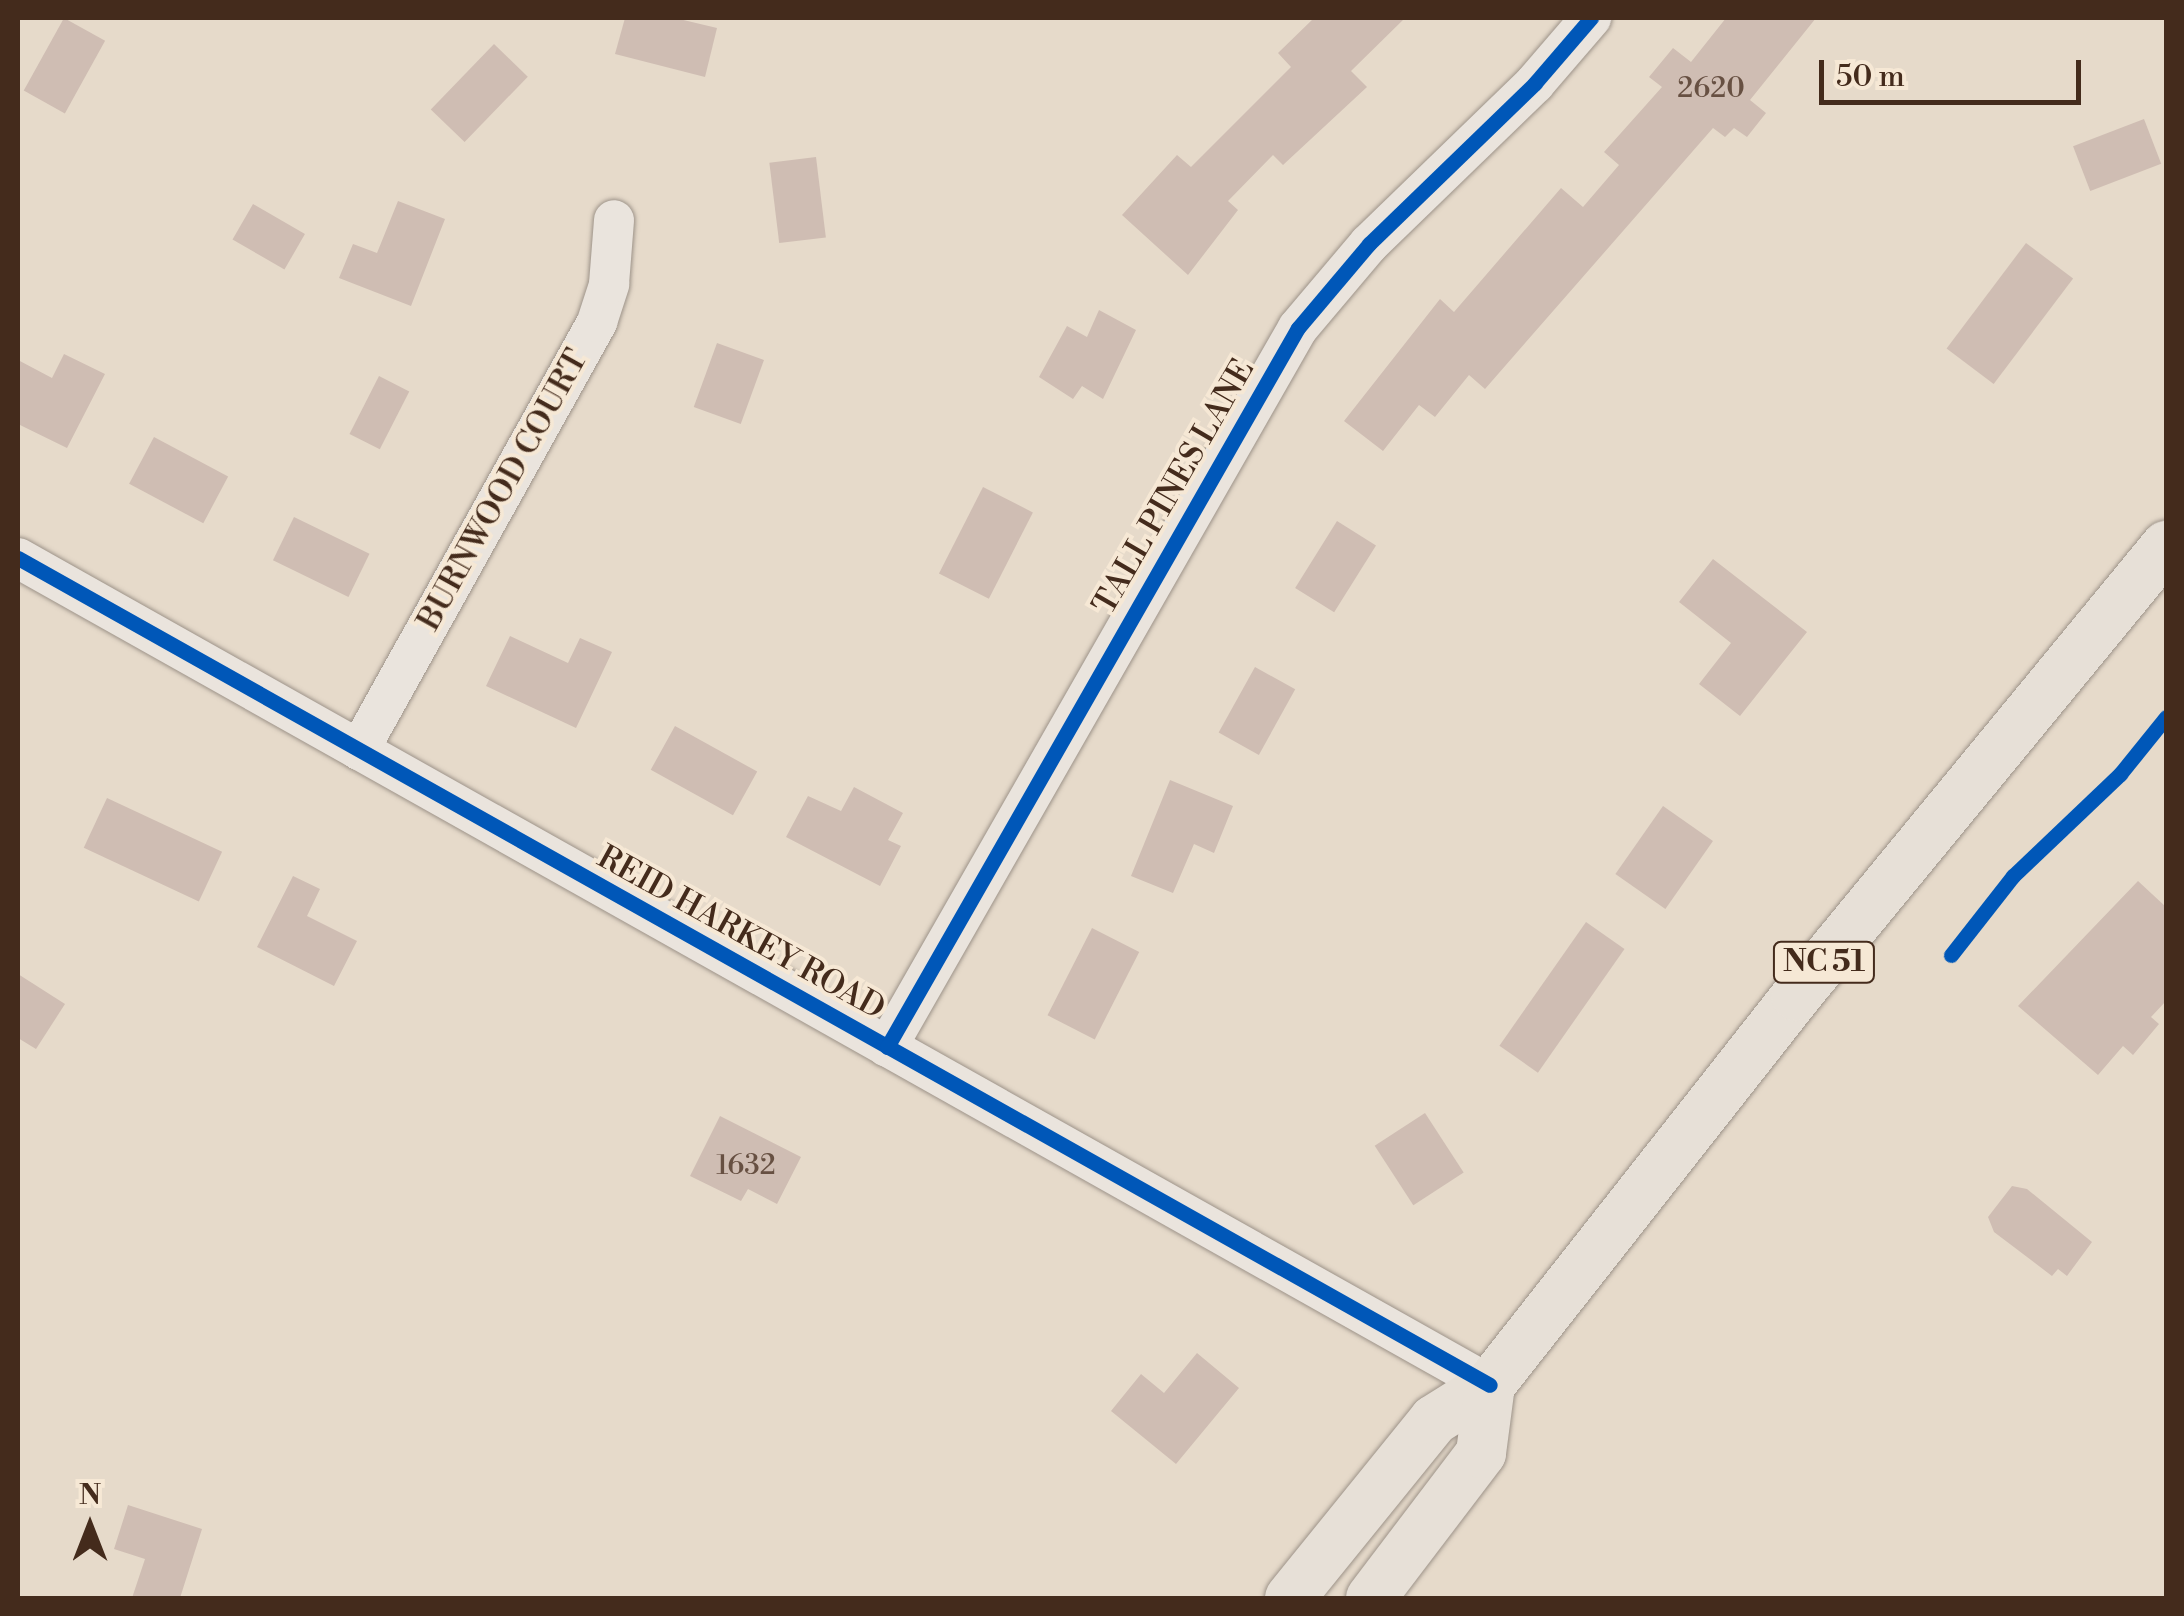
<!DOCTYPE html>
<style>
body{margin:0}
#map{position:relative;width:2184px;height:1616px;overflow:hidden;background:#e6daca;font-family:"Libre Bodoni",serif}
div>[style]{position:absolute}
.building>*{inset:0;background:#cfbdb3;transform-origin:0 0}
.roads{filter:drop-shadow(0 0 2px #9d9389) drop-shadow(0 0 2px #9d9389)}
.minor>*{height:40px;margin:-20px;padding:0 20px;transform-origin:20px;border-radius:20px;background:#eae4dd}
.major>*{height:50px;margin:-25px;padding:0 25px;transform-origin:25px;border-radius:25px;background:#e7e0d7}
.cycleway>*{height:15px;margin:-7.5px;padding:0 7.5px;transform-origin:7.5px;border-radius:7.5px;background:#0057b8}
span{translate:-50% -50%;white-space:nowrap;text-align:center;line-height:1.15;-webkit-text-stroke:8px #f6e8d5;paint-order:stroke}
.number-label{font-size:28px;color:#675042}
.number-label span{-webkit-text-stroke-width:0}
.shield-label span{padding:2px 8px;background:#f6e8d5;border:2px solid;border-radius:8px;-webkit-text-stroke-width:0}
.shield-label{font-size:30px;color:#442b1c;font-weight:700}
.street-label{font-size:32px;color:#442b1c}
.frame{position:absolute;inset:0;border:20px solid #442b1c;pointer-events:none}
.north{position:absolute;left:40px;top:1476px;width:100px;height:100px;-webkit-text-stroke:8px #f6e8d5;paint-order:stroke;rotate:0deg;font-size:28px;font-weight:700;line-height:40px;text-align:center;color:#442b1c}
.north::after{content:'';display:block;margin:auto;width:35px;height:45px;background:#442b1c;clip-path:polygon(50% 0,100% 100%,50% 72%,0 100%)}
.scale{position:absolute;left:1819px;top:60px;width:262px;height:45px;box-sizing:border-box;border:5px solid #442b1c;border-top:0;padding-left:12px;font-size:30px;line-height:35px;white-space:nowrap;color:#442b1c;-webkit-text-stroke:8px #f6e8d5;paint-order:stroke}
</style>
<div id="map">
<div class="building">
<div style="left:64px;top:18px;width:47px;height:83px;rotate:29deg"></div>
<div style="clip-path:polygon(625px 18px,675px 18px,717px 28px,705px 77px,615px 54px)"></div>
<div style="clip-path:polygon(1314px 18px,1405px 18px,1351px 71px,1367px 87px,1283px 165px,1273px 155px,1228px 201px,1238px 210px,1188px 275px,1122px 215px,1177px 155px,1191px 167px,1291px 67px,1278px 53px)"></div>
<div style="clip-path:polygon(1726px 18px,1816px 18px,1750px 100px,1766px 113px,1747px 137px,1734px 128px,1725px 137px,1713px 128px,1485px 389px,1469px 375px,1435px 417px,1419px 405px,1383px 451px,1344px 421px,1440px 299px,1454px 312px,1561px 188px,1583px 207px,1619px 165px,1604px 152px,1662px 87px,1649px 77px,1673px 48px,1691px 62px)"></div>
<div style="left:494px;top:44px;width:47px;height:91px;rotate:44deg"></div>
<div style="left:2144px;top:119px;width:48px;height:76px;rotate:69deg"></div>
<div style="left:816px;top:157px;width:81px;height:47px;rotate:83deg"></div>
<div style="clip-path:polygon(398px 201px,445px 219px,411px 306px,339px 278px,353px 244px,377px 253px)"></div>
<div style="left:253px;top:204px;width:60px;height:41px;rotate:30deg"></div>
<div style="left:2026px;top:243px;width:59px;height:132px;rotate:37deg"></div>
<div style="clip-path:polygon(1099px 310px,1136px 330px,1103px 399px,1082px 386px,1073px 399px,1039px 377px,1067px 326px,1087px 337px)"></div>
<div style="left:717px;top:343px;width:50px;height:68px;rotate:20deg"></div>
<div style="clip-path:polygon(64px 354px,105px 374px,67px 448px,18px 424px,18px 360px,52px 378px)"></div>
<div style="left:379px;top:376px;width:34px;height:65px;rotate:27deg"></div>
<div style="left:154px;top:437px;width:84px;height:53px;rotate:28deg"></div>
<div style="left:983px;top:487px;width:56px;height:97px;rotate:27deg"></div>
<div style="left:294px;top:517px;width:84px;height:48px;rotate:26deg"></div>
<div style="left:1337px;top:521px;width:46px;height:79px;rotate:32deg"></div>
<div style="clip-path:polygon(1713px 559px,1807px 632px,1740px 716px,1699px 684px,1731px 643px,1679px 602px)"></div>
<div style="clip-path:polygon(510px 636px,568px 663px,580px 638px,612px 652px,576px 728px,486px 686px)"></div>
<div style="left:1255px;top:667px;width:46px;height:75px;rotate:29deg"></div>
<div style="left:675px;top:726px;width:94px;height:50px;rotate:29deg"></div>
<div style="clip-path:polygon(1170px 780px,1233px 806px,1214px 853px,1194px 844px,1173px 893px,1131px 876px)"></div>
<div style="clip-path:polygon(854px 787px,903px 813px,888px 840px,901px 846px,880px 886px,786px 837px,808px 796px,841px 811px)"></div>
<div style="left:107px;top:798px;width:127px;height:55px;rotate:25deg"></div>
<div style="left:1663px;top:806px;width:61px;height:83px;rotate:35deg"></div>
<div style="clip-path:polygon(293px 876px,320px 889px,307px 916px,357px 941px,334px 986px,257px 947px)"></div>
<div style="clip-path:polygon(2138px 881px,2166px 907px,2166px 1001px,2151px 1017px,2159px 1024px,2133px 1055px,2123px 1046px,2098px 1075px,2018px 1006px)"></div>
<div style="left:1586px;top:922px;width:47px;height:151px;rotate:35deg"></div>
<div style="left:1092px;top:928px;width:53px;height:98px;rotate:27deg"></div>
<div style="clip-path:polygon(18px 974px,65px 1004px,36px 1049px,18px 1038px)"></div>
<div style="left:1425px;top:1113px;width:71px;height:60px;rotate:57deg"></div>
<div style="clip-path:polygon(720px 1116px,801px 1157px,777px 1204px,748px 1189px,741px 1201px,690px 1176px)"></div>
<div style="clip-path:polygon(2012px 1186px,2027px 1189px,2092px 1242px,2067px 1276px,2058px 1269px,2052px 1276px,1994px 1232px,1988px 1217px)"></div>
<div style="clip-path:polygon(1197px 1353px,1239px 1388px,1176px 1464px,1111px 1411px,1141px 1374px,1164px 1393px)"></div>
<div style="clip-path:polygon(128px 1505px,202px 1529px,180px 1598px,132px 1598px,145px 1559px,114px 1549px)"></div>
</div>
<div class="roads">
<div class="minor">
<div style="left:18px;top:558px;width:1688px;rotate:29.33deg"></div>
<div style="left:359px;top:750px;width:490px;rotate:-60.9deg"></div>
<div style="left:597px;top:322px;width:40px;rotate:-72deg"></div>
<div style="left:609px;top:284px;width:64px;rotate:-85.5deg"></div>
<div style="left:887px;top:1047px;width:828px;rotate:-60.25deg"></div>
<div style="left:1298px;top:328px;width:110px;rotate:-49.8deg"></div>
<div style="left:1369px;top:244px;width:231px;rotate:-44.1deg"></div>
<div style="left:1535px;top:83px;width:86px;rotate:-49.3deg"></div>
</div>
<div class="major">
<div style="left:1290px;top:1598px;width:229px;rotate:-51deg"></div>
<div style="left:1434px;top:1420px;width:66px;rotate:-32deg"></div>
<div style="left:1490px;top:1385px;width:495px;rotate:-51.8deg"></div>
<div style="left:1796px;top:996px;width:583px;rotate:-50.57deg"></div>
<div style="left:1371px;top:1598px;width:182px;rotate:-52.8deg"></div>
<div style="left:1481px;top:1453px;width:69px;rotate:-82.5deg"></div>
</div>
</div>
<div class="cycleway">
<div style="left:18px;top:558px;width:1688px;rotate:29.33deg"></div>
<div style="left:1951px;top:955px;width:100px;rotate:-51.9deg"></div>
<div style="left:2013px;top:876px;width:148px;rotate:-43.6deg"></div>
<div style="left:2120px;top:774px;width:73px;rotate:-51.1deg"></div>
<div style="left:887px;top:1047px;width:828px;rotate:-60.25deg"></div>
<div style="left:1298px;top:328px;width:110px;rotate:-49.8deg"></div>
<div style="left:1369px;top:244px;width:231px;rotate:-44.1deg"></div>
<div style="left:1535px;top:83px;width:86px;rotate:-49.3deg"></div>
</div>
<div class="number-label">
<span style="left:1711px;top:89px">2620</span>
<span style="left:746px;top:1166px">1632</span>
</div>
<div class="shield-label">
<span style="left:1824px;top:962px">NC 51</span>
</div>
<div class="street-label">
<span style="left:1174px;top:487px;rotate:-60deg">TALL PINES LANE</span>
<span style="left:503px;top:490px;rotate:-61deg">BURNWOOD COURT</span>
<span style="left:741px;top:933px;rotate:29deg">REID HARKEY ROAD</span>
</div>
<div class="frame"></div>
<div class="north">N</div>
<div class="scale">50 m</div>
</div>
